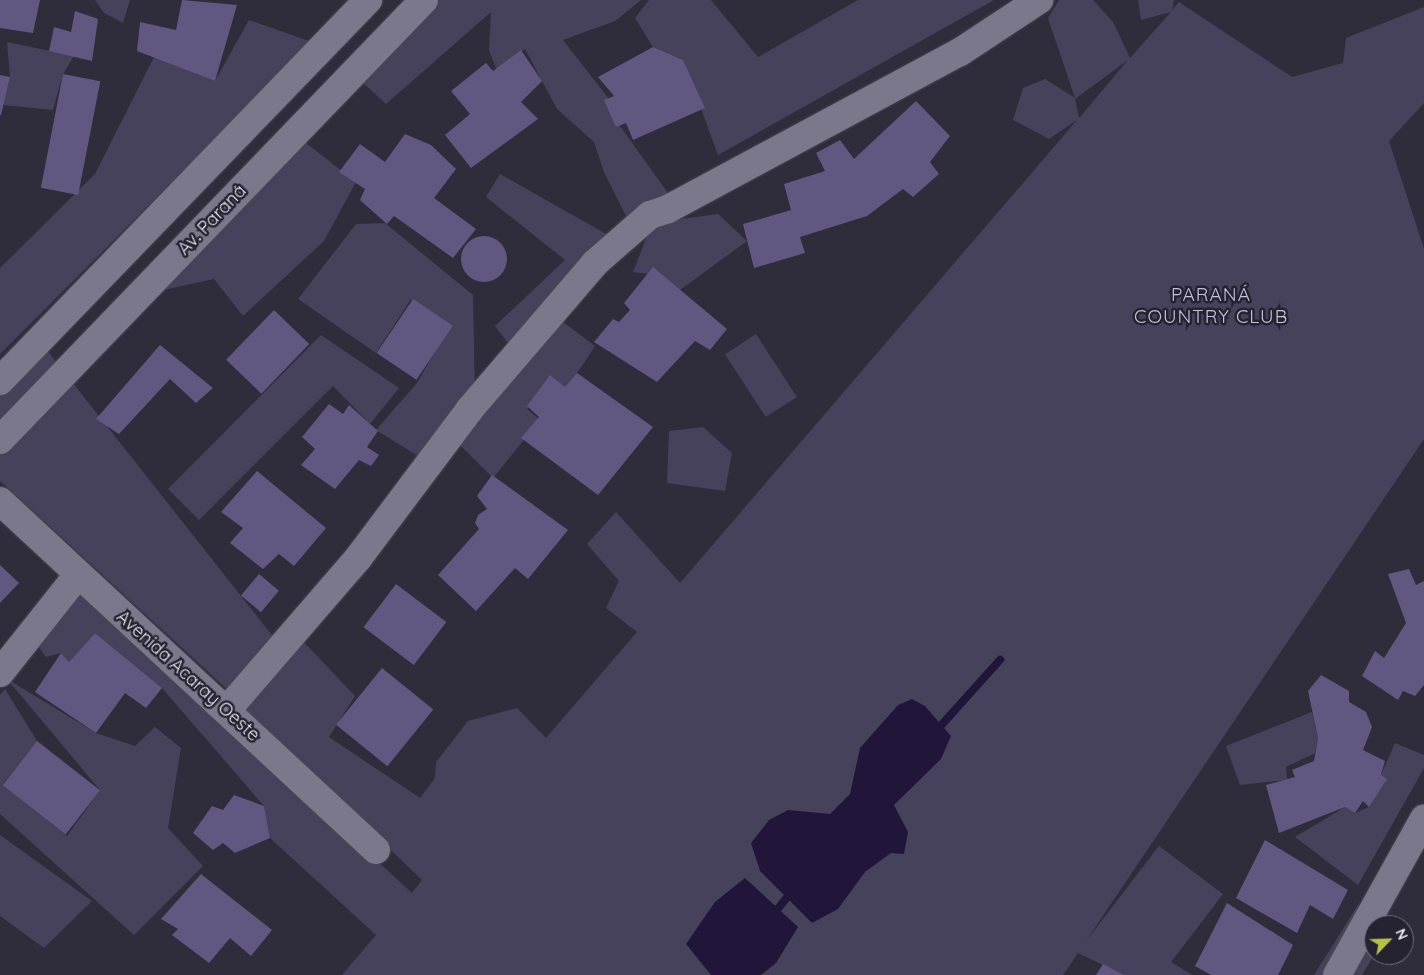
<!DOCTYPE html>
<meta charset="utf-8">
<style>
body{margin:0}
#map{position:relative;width:1424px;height:975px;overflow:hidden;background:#2f2c3c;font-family:Quicksand,sans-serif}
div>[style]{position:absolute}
.green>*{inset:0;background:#47425b;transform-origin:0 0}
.water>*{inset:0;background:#21163a}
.stream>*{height:8px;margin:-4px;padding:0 4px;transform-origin:4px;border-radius:4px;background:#21163a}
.building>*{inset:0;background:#615881;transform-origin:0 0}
.round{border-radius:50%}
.roads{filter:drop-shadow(0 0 1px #4a4755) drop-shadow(0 0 1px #4a4755)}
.minor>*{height:28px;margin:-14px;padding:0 14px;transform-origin:14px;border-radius:14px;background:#7c788c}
span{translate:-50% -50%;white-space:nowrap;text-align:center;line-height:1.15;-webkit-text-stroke:5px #252232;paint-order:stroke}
.street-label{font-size:18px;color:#ebe9f4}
.neighbourhood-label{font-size:19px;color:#c6c2d8;letter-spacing:1px}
.north{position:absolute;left:1364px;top:915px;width:50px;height:50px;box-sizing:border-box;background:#252232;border:1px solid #747280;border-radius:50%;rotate:66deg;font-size:14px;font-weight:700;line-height:20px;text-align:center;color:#ebe9f4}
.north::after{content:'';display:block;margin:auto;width:18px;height:22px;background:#b6c149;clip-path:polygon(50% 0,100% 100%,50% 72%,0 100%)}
</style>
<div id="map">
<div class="green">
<div style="clip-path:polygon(95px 0,130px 0,123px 23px,104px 13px)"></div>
<div style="clip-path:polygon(435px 0,641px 0,615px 21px,563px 40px,609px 99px,620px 126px,673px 200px,628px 220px,604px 172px,594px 142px,557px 109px,525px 49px,497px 71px,489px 50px,491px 12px,386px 104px,362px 82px)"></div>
<div style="clip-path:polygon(649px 0,711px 0,758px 57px,858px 0,994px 0,718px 155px,683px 60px,653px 47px,635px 18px)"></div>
<div style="clip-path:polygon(evenodd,1059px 0,1093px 0,1113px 22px,1130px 58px,1171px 12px,1141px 20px,1138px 0,1174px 0,1172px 10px,1179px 2px,1292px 77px,1343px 63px,1346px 38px,1424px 7px,1424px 103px,1389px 141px,1424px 249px,1424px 439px,1086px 941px,1159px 846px,1223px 894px,1171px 962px,1192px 975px,1124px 975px,1078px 953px,1063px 975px,342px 975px,376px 935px,270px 838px,264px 806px,162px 688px,95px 633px,69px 662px,61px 653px,46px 657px,35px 642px,83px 590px,412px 893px,422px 880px,245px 710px,298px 636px,355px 696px,329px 737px,420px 798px,435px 778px,436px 762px,468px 721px,517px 708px,546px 738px,637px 632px,606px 608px,619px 581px,587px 544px,616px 512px,680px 583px,1077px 120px,1049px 139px,1013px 120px,1023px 88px,1045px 79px,1075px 98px,1048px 18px,1059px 0,1128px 60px,1080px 117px,1079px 117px,1075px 99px,1128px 60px)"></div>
<div style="clip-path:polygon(249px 20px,312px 42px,0 354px,0 268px,95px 174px,154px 57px,215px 81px)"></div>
<div style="clip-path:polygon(7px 42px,74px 56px,63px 74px,53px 110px,3px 105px,10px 77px)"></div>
<div style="clip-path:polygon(306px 143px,356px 182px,324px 241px,243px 316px,214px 279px,140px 295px)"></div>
<div style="clip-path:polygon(500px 174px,608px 235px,511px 347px,495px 326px,565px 260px,486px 197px)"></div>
<div style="clip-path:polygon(718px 214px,747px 241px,676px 293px,656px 275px,633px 272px,652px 223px)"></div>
<div style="clip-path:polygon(385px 223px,473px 295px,475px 399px,418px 456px,376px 430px,417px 383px,450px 326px,411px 299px,376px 353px,298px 299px,356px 224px)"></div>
<div style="clip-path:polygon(554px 315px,595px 346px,566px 390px,551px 378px,527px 409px,540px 420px,493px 478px,452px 437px)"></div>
<div style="left:756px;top:334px;width:75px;height:37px;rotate:57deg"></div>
<div style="clip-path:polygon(321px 335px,399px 388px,370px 424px,333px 386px,199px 520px,168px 489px)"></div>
<div style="clip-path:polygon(46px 349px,275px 639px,227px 689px,0 481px,0 390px)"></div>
<div style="clip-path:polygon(703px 427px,732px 453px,725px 491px,667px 483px,669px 431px)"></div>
<div style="clip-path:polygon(7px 679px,96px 733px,135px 746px,155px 727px,181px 748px,168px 828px,203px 866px,134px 935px,0 814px,0 695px,5px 689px,37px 741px,2px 785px,67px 836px,100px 790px)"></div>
<div style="clip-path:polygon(1312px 712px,1318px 738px,1315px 753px,1286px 767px,1287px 780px,1240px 785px,1226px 746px)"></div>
<div style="clip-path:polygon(1395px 743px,1424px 755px,1424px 768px,1358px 885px,1295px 837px,1345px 807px,1355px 813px,1369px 807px,1386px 779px,1381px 775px)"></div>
<div style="clip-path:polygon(0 835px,92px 901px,44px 948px,0 916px)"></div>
<div style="clip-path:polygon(1358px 905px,1391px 925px,1374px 925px,1374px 955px,1362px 975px,1314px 975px)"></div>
</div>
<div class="water">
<div style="clip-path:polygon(912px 699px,925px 706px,951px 736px,941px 759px,894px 805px,908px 832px,904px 854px,891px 853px,865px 872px,838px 909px,812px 923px,760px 871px,751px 843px,769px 820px,788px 810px,830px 814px,850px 794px,860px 748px,898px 705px)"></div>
<div style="clip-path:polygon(745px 878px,798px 927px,776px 963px,761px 975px,711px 975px,686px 944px,715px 902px)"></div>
</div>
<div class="stream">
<div style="left:936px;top:731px;width:96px;rotate:-48deg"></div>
<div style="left:772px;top:916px;width:33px;rotate:-51deg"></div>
</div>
<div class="building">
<div style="clip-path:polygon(0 0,40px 0,33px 33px,0 28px)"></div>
<div style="clip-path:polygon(182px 0,237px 5px,215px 81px,137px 51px,140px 22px,176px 30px)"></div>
<div style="clip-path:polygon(75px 11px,98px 19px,92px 61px,49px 51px,54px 27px,71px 32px)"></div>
<div style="clip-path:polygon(653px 47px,683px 60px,705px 108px,633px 140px,626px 123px,616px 127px,604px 100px,614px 96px,598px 77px)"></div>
<div style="clip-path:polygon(521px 50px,542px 81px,521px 102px,538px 119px,471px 168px,445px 135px,470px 114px,451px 91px,486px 63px,493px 71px)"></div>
<div style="left:63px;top:74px;width:38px;height:116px;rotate:11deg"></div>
<div style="clip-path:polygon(0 75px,10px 77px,1px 115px,0 115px)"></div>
<div style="clip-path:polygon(916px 101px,950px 136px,930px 162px,939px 174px,913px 197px,903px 189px,867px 216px,800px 237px,805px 253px,754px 268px,743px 224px,791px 210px,784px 184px,825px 171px,816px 153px,840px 140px,854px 159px)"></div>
<div style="clip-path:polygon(405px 134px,431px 145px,456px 169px,434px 198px,476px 229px,453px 258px,394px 216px,387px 224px,360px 200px,365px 189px,339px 172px,360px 144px,385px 162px)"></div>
<div class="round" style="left:461px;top:236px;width:46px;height:46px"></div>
<div style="clip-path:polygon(653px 267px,727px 329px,710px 350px,695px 341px,657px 382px,594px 342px,613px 319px,619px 322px,630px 310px,624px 303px)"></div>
<div style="left:413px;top:299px;width:48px;height:65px;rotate:34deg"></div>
<div style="left:274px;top:310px;width:49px;height:69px;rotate:44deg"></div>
<div style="clip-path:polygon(160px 345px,213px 388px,196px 403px,170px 379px,119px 434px,96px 419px)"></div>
<div style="clip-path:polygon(577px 373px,653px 427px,598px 495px,521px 438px,539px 417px,527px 406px,550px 375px,565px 387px)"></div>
<div style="clip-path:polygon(329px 404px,343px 414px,349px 405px,378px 431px,367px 447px,379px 455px,371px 466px,359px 460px,335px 489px,301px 465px,315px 449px,302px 437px)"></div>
<div style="clip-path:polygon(257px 471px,326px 528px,294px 566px,279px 554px,263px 569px,230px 543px,243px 528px,221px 512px)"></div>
<div style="clip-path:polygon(492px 475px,568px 530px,528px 579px,515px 568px,476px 611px,438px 575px,479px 529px,475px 523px,478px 515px,487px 509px,477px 496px)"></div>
<div style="clip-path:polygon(0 565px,19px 583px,0 603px)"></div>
<div style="clip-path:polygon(1409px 569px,1416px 585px,1424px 581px,1424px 685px,1415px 696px,1403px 691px,1398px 700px,1362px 676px,1375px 651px,1384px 658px,1406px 623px,1388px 574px)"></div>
<div style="left:259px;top:574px;width:26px;height:28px;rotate:40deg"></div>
<div style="left:396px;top:584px;width:63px;height:54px;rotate:37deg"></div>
<div style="clip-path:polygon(95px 633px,162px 688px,146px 708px,125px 693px,96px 733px,35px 692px,61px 653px,69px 662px)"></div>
<div style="left:382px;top:668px;width:66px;height:73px;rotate:39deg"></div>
<div style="clip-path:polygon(1321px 675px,1349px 691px,1349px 702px,1366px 712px,1372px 727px,1363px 750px,1385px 761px,1381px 775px,1387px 779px,1369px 807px,1363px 801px,1355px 813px,1345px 807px,1279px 833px,1266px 785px,1295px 777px,1292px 770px,1314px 761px,1318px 738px,1308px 691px)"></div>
<div style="left:37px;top:741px;width:80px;height:56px;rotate:38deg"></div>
<div style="clip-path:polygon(234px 795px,264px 806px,270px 838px,235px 853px,223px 843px,213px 850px,193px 833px,212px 806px,223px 810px)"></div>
<div style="clip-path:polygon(1265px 840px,1348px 890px,1333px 919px,1310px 905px,1297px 933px,1236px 898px)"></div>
<div style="clip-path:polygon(201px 874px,272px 930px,251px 956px,230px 938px,209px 963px,172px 935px,178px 929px,161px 919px)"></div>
<div style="clip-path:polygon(1227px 903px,1293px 945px,1278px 975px,1211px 975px,1195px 966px)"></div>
<div style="clip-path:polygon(1103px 964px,1124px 975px,1096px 975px)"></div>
</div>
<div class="roads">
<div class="minor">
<div style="left:0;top:381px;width:530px;rotate:-45.99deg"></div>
<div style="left:0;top:440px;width:611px;rotate:-46.06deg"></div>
<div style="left:0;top:501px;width:513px;rotate:42.87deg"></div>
<div style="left:0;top:673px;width:124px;rotate:-51.6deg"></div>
<div style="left:227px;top:710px;width:202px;rotate:-49.2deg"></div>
<div style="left:359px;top:557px;width:185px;rotate:-53.1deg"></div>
<div style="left:470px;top:409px;width:192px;rotate:-49.4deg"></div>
<div style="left:595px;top:263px;width:73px;rotate:-41.1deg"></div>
<div style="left:650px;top:215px;width:19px;rotate:-18deg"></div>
<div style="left:668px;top:209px;width:332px;rotate:-28.3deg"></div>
<div style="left:960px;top:52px;width:95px;rotate:-33.4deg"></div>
<div style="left:1337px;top:975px;width:179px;rotate:-60.9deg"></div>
</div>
</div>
<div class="street-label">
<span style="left:212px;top:220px;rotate:-46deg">Av. Paraná</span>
<span style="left:188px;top:676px;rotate:42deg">Avenida Acaray Oeste</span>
</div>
<div class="neighbourhood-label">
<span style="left:1211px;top:306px">PARANÁ<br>COUNTRY CLUB</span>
</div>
<div class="north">N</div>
</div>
